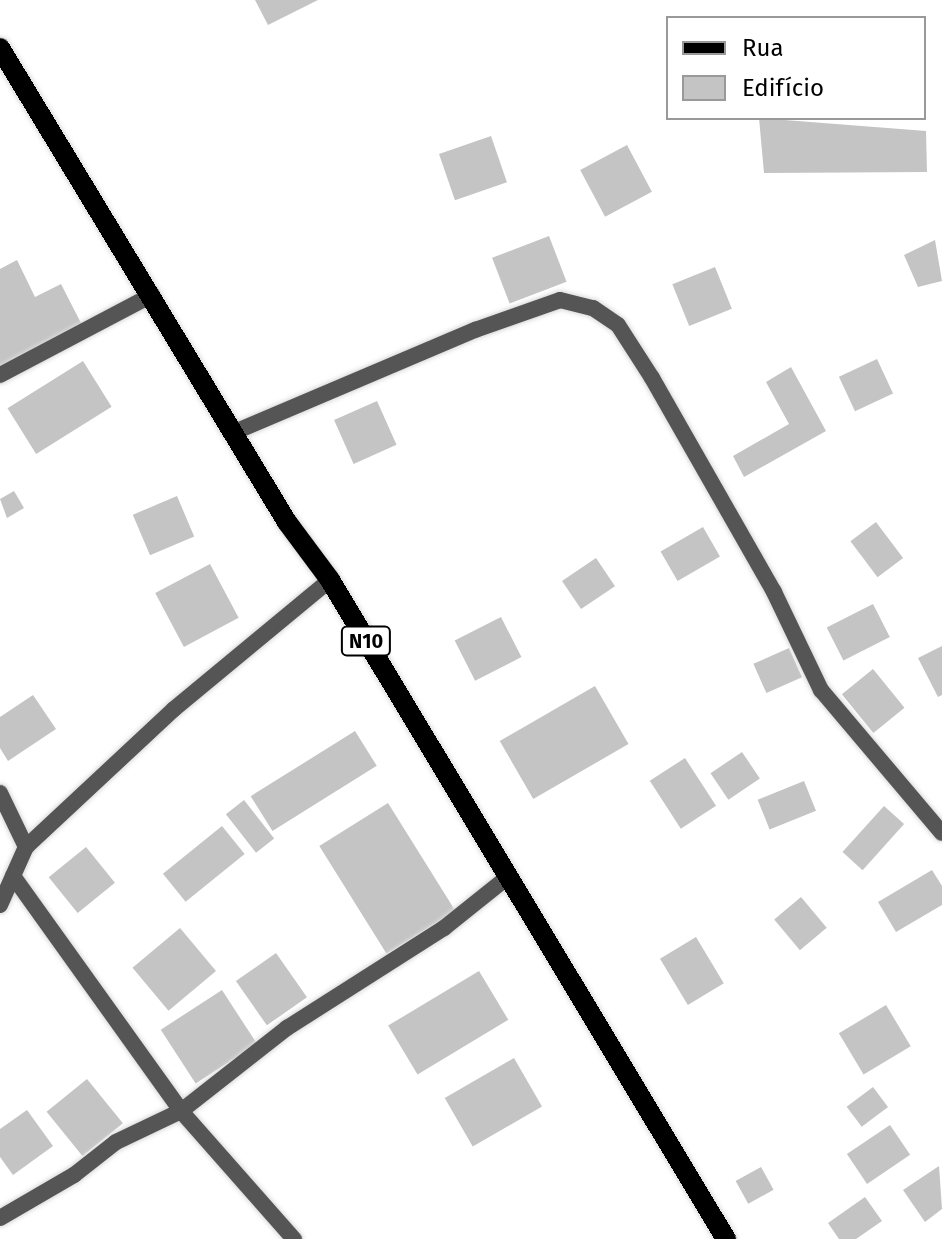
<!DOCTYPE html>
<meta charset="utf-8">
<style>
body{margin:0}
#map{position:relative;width:942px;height:1239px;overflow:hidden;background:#fff;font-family:"Fira Sans",sans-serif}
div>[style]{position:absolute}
.building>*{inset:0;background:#c4c4c4;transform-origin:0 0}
.roads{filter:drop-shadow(0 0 2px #dbdbdb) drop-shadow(0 0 2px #dbdbdb)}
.street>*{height:16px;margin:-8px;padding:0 8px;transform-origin:8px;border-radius:8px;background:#555}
.primary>*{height:20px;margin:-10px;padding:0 10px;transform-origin:10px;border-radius:10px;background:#000}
span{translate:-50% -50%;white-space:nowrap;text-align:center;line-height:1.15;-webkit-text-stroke:7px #fff;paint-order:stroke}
.shield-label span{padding:2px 6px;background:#fff;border:2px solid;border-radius:6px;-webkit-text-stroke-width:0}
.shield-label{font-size:20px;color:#000;font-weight:700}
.legend{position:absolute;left:666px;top:16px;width:260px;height:104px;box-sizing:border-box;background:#fff;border:2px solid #999;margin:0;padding:10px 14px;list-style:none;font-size:24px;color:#000}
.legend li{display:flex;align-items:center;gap:16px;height:40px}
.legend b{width:40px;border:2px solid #999}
</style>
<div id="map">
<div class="building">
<div style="clip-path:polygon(255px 0,318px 0,268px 25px)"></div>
<div style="clip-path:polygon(759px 118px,926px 131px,927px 172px,764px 173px)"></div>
<div style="left:491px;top:136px;width:49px;height:55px;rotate:71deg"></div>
<div style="left:627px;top:145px;width:53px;height:53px;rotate:62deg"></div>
<div style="left:549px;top:236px;width:49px;height:61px;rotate:69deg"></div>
<div style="clip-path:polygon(935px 240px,942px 281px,918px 287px,904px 255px)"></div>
<div style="clip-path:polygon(17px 260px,35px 297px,61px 284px,82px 325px,0 366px,0 269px)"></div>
<div style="left:715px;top:267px;width:45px;height:46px;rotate:68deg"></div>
<div style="left:877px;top:359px;width:38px;height:42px;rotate:65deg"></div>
<div style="left:83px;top:361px;width:54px;height:89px;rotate:58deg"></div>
<div style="clip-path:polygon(791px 367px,826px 431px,744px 477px,733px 456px,789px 424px,766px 382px)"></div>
<div style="left:377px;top:401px;width:48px;height:47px;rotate:66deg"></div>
<div style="clip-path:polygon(14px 491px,24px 508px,7px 518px,0 499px)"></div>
<div style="left:177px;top:496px;width:44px;height:48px;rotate:67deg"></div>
<div style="left:876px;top:522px;width:45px;height:32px;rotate:53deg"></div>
<div style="left:703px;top:527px;width:34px;height:49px;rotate:60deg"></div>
<div style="left:596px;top:558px;width:34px;height:41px;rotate:56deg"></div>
<div style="left:210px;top:564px;width:61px;height:62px;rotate:62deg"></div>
<div style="left:873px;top:604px;width:37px;height:52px;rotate:63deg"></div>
<div style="left:501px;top:617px;width:45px;height:52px;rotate:63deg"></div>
<div style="clip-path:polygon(942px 646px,942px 695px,938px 697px,918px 658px)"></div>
<div style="left:789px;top:648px;width:32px;height:39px;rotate:66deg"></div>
<div style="left:873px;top:669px;width:50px;height:40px;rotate:51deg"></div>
<div style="left:595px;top:686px;width:67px;height:110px;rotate:60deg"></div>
<div style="clip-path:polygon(33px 695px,56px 729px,8px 761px,0 748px,0 717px)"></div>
<div style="left:355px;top:731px;width:41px;height:123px;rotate:58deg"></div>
<div style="left:742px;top:752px;width:32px;height:38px;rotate:56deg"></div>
<div style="left:685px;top:758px;width:57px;height:42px;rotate:57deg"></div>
<div style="left:804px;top:781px;width:32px;height:50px;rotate:68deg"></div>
<div style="left:244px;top:800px;width:49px;height:23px;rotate:52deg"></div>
<div style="left:388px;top:803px;width:127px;height:81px;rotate:58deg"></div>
<div style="left:884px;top:806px;width:27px;height:62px;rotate:42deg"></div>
<div style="left:222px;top:826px;width:36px;height:76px;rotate:51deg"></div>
<div style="left:86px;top:847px;width:46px;height:48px;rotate:51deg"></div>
<div style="clip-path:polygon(932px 870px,942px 886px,942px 905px,896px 932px,878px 902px)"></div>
<div style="left:801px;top:897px;width:40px;height:35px;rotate:50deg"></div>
<div style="left:180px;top:928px;width:56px;height:62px;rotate:50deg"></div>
<div style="left:696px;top:937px;width:54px;height:42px;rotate:59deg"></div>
<div style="left:276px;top:953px;width:54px;height:49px;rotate:55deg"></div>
<div style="left:479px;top:971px;width:57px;height:106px;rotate:59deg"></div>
<div style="left:222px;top:990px;width:64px;height:73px;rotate:57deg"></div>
<div style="left:886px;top:1005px;width:48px;height:55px;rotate:59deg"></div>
<div style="left:514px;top:1058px;width:56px;height:80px;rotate:60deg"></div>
<div style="left:87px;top:1079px;width:57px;height:52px;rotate:51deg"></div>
<div style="left:873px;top:1087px;width:25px;height:33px;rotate:53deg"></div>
<div style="clip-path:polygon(27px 1110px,53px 1146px,13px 1175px,0 1157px,0 1129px)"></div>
<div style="left:890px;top:1125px;width:36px;height:52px;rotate:56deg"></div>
<div style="clip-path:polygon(939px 1166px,942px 1209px,925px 1222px,903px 1190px)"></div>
<div style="left:761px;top:1167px;width:26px;height:29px;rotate:61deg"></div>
<div style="clip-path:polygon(865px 1197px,882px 1221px,856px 1239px,839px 1239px,828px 1223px)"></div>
</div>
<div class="roads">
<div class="street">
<div style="left:0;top:375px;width:172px;rotate:-27.8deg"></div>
<div style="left:237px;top:431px;width:259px;rotate:-23deg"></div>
<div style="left:475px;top:330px;width:90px;rotate:-19.4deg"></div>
<div style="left:560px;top:300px;width:34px;rotate:14deg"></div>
<div style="left:593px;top:308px;width:30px;rotate:34deg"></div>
<div style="left:618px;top:325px;width:63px;rotate:57.3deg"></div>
<div style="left:652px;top:378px;width:246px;rotate:60.3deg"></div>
<div style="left:774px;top:592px;width:109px;rotate:64.4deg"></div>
<div style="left:821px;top:690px;width:187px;rotate:49.8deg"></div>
<div style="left:0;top:793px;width:60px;rotate:64.3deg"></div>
<div style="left:13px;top:876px;width:289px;rotate:54.4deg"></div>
<div style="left:181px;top:1111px;width:171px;rotate:48.6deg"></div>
<div style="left:0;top:905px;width:64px;rotate:-65.9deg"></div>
<div style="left:26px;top:847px;width:202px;rotate:-43deg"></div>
<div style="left:174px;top:709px;width:202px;rotate:-39.6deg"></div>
<div style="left:0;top:1218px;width:86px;rotate:-30.2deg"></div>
<div style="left:74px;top:1175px;width:53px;rotate:-38.2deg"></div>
<div style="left:116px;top:1142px;width:72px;rotate:-25.5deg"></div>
<div style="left:181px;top:1111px;width:135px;rotate:-38.1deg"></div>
<div style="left:287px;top:1028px;width:186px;rotate:-32.5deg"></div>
<div style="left:444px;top:928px;width:82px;rotate:-38.6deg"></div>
</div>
<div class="primary">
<div style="left:0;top:48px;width:554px;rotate:58.81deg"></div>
<div style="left:287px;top:522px;width:72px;rotate:53.4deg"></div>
<div style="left:330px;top:580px;width:769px;rotate:59deg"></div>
</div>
</div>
<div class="shield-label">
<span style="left:366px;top:641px">N10</span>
</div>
<ul class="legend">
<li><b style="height:10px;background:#000"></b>Rua</li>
<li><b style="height:22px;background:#c4c4c4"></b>Edifício</li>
</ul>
</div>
